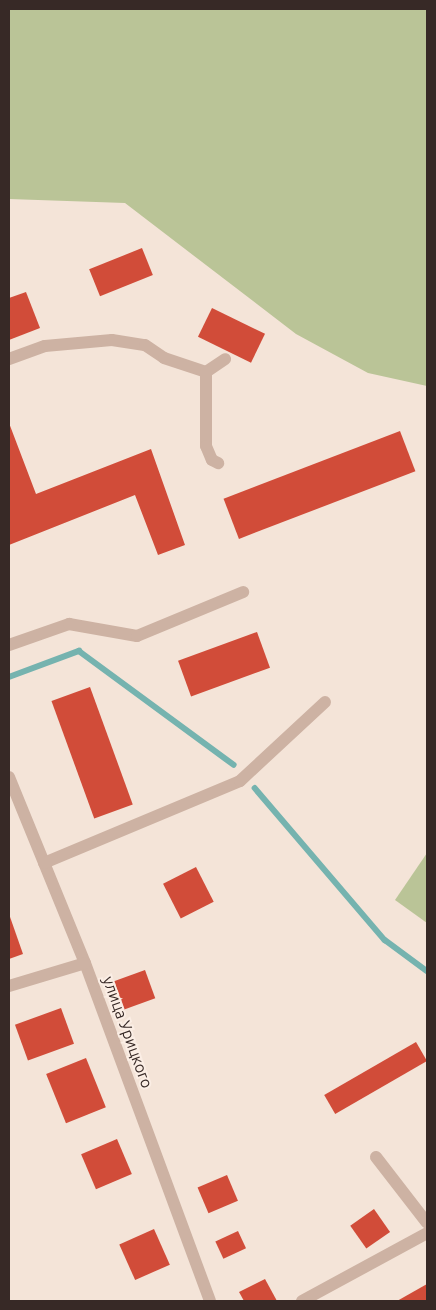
<!DOCTYPE html>
<meta charset="utf-8">
<style>
body{margin:0}
#map{position:relative;width:436px;height:1310px;overflow:hidden;background:#f4e4d8;font-family:Ubuntu,sans-serif}
div>[style]{position:absolute}
.green>*{inset:0;background:#bac497}
.stream>*{height:5.5px;margin:-2.75px;padding:0 2.75px;transform-origin:2.75px;border-radius:2.75px;background:#75b3af}
.building>*{inset:0;background:#d14c39;transform-origin:0 0}
.minor>*{height:12px;margin:-6px;padding:0 6px;transform-origin:6px;border-radius:6px;background:#cdb2a3}
span{translate:-50% -50%;white-space:nowrap;text-align:center;line-height:1.15;-webkit-text-stroke:4px #fbeee5;paint-order:stroke}
.street-label{font-size:16px;color:#372926}
.frame{position:absolute;inset:0;border:10px solid #372926;pointer-events:none}
</style>
<div id="map">
<div class="green">
<div style="clip-path:polygon(9px 9px,427px 9px,427px 386px,368px 373px,296px 334px,125px 203px,9px 199px)"></div>
<div style="clip-path:polygon(427px 853px,427px 923px,395px 900px)"></div>
</div>
<div class="stream">
<div style="left:9px;top:677px;width:75px;rotate:-20.4deg"></div>
<div style="left:79px;top:651px;width:192px;rotate:36.3deg"></div>
<div style="left:255px;top:788px;width:200px;rotate:49.5deg"></div>
<div style="left:385px;top:940px;width:52px;rotate:36.4deg"></div>
</div>
<div class="building">
<div style="left:142px;top:248px;width:29px;height:57px;rotate:68deg"></div>
<div style="clip-path:polygon(26px 292px,40px 328px,9px 340px,9px 298px)"></div>
<div style="left:212px;top:308px;width:59px;height:32px;rotate:26deg"></div>
<div style="clip-path:polygon(9px 423px,36px 494px,151px 449px,185px 545px,158px 555px,135px 495px,9px 545px)"></div>
<div style="left:400px;top:431px;width:43px;height:189px;rotate:69deg"></div>
<div style="left:257px;top:632px;width:38px;height:84px;rotate:70deg"></div>
<div style="left:90px;top:687px;width:125px;height:41px;rotate:70deg"></div>
<div style="left:196px;top:867px;width:39px;height:37px;rotate:63deg"></div>
<div style="clip-path:polygon(9px 914px,23px 954px,9px 959px)"></div>
<div style="left:145px;top:970px;width:30px;height:33px;rotate:70deg"></div>
<div style="left:61px;top:1008px;width:38px;height:49px;rotate:70deg"></div>
<div style="left:416px;top:1042px;width:22px;height:106px;rotate:60deg"></div>
<div style="left:86px;top:1058px;width:53px;height:43px;rotate:68deg"></div>
<div style="left:117px;top:1139px;width:38px;height:39px;rotate:67deg"></div>
<div style="left:227px;top:1175px;width:28px;height:32px;rotate:67deg"></div>
<div style="left:374px;top:1209px;width:28px;height:29px;rotate:55deg"></div>
<div style="left:154px;top:1229px;width:39px;height:38px;rotate:66deg"></div>
<div style="left:238px;top:1231px;width:19px;height:25px;rotate:65deg"></div>
<div style="clip-path:polygon(265px 1279px,277px 1301px,244px 1301px,239px 1292px)"></div>
<div style="clip-path:polygon(427px 1284px,427px 1301px,397px 1301px)"></div>
</div>
<div class="minor">
<div style="left:9px;top:359px;width:38px;rotate:-20deg"></div>
<div style="left:45px;top:346px;width:67px;rotate:-5.1deg"></div>
<div style="left:112px;top:340px;width:33px;rotate:9deg"></div>
<div style="left:145px;top:345px;width:23px;rotate:34deg"></div>
<div style="left:164px;top:358px;width:44px;rotate:18.4deg"></div>
<div style="left:206px;top:372px;width:23px;rotate:-34deg"></div>
<div style="left:206px;top:372px;width:74px;rotate:90deg"></div>
<div style="left:206px;top:446px;width:15px;rotate:67deg"></div>
<div style="left:212px;top:460px;width:7px;rotate:27deg"></div>
<div style="left:9px;top:645px;width:64px;rotate:-19.3deg"></div>
<div style="left:69px;top:624px;width:69px;rotate:10deg"></div>
<div style="left:137px;top:636px;width:115px;rotate:-22.5deg"></div>
<div style="left:9px;top:777px;width:201px;rotate:67.8deg"></div>
<div style="left:85px;top:963px;width:360px;rotate:69.7deg"></div>
<div style="left:44px;top:863px;width:212px;rotate:-22.7deg"></div>
<div style="left:240px;top:781px;width:116px;rotate:-42.9deg"></div>
<div style="left:9px;top:986px;width:79px;rotate:-16.8deg"></div>
<div style="left:376px;top:1157px;width:83px;rotate:52.3deg"></div>
<div style="left:302px;top:1301px;width:142px;rotate:-28.5deg"></div>
</div>
<div class="street-label">
<span style="left:128px;top:1032px;rotate:70deg">улица Урицкого</span>
</div>
<div class="frame"></div>
</div>
